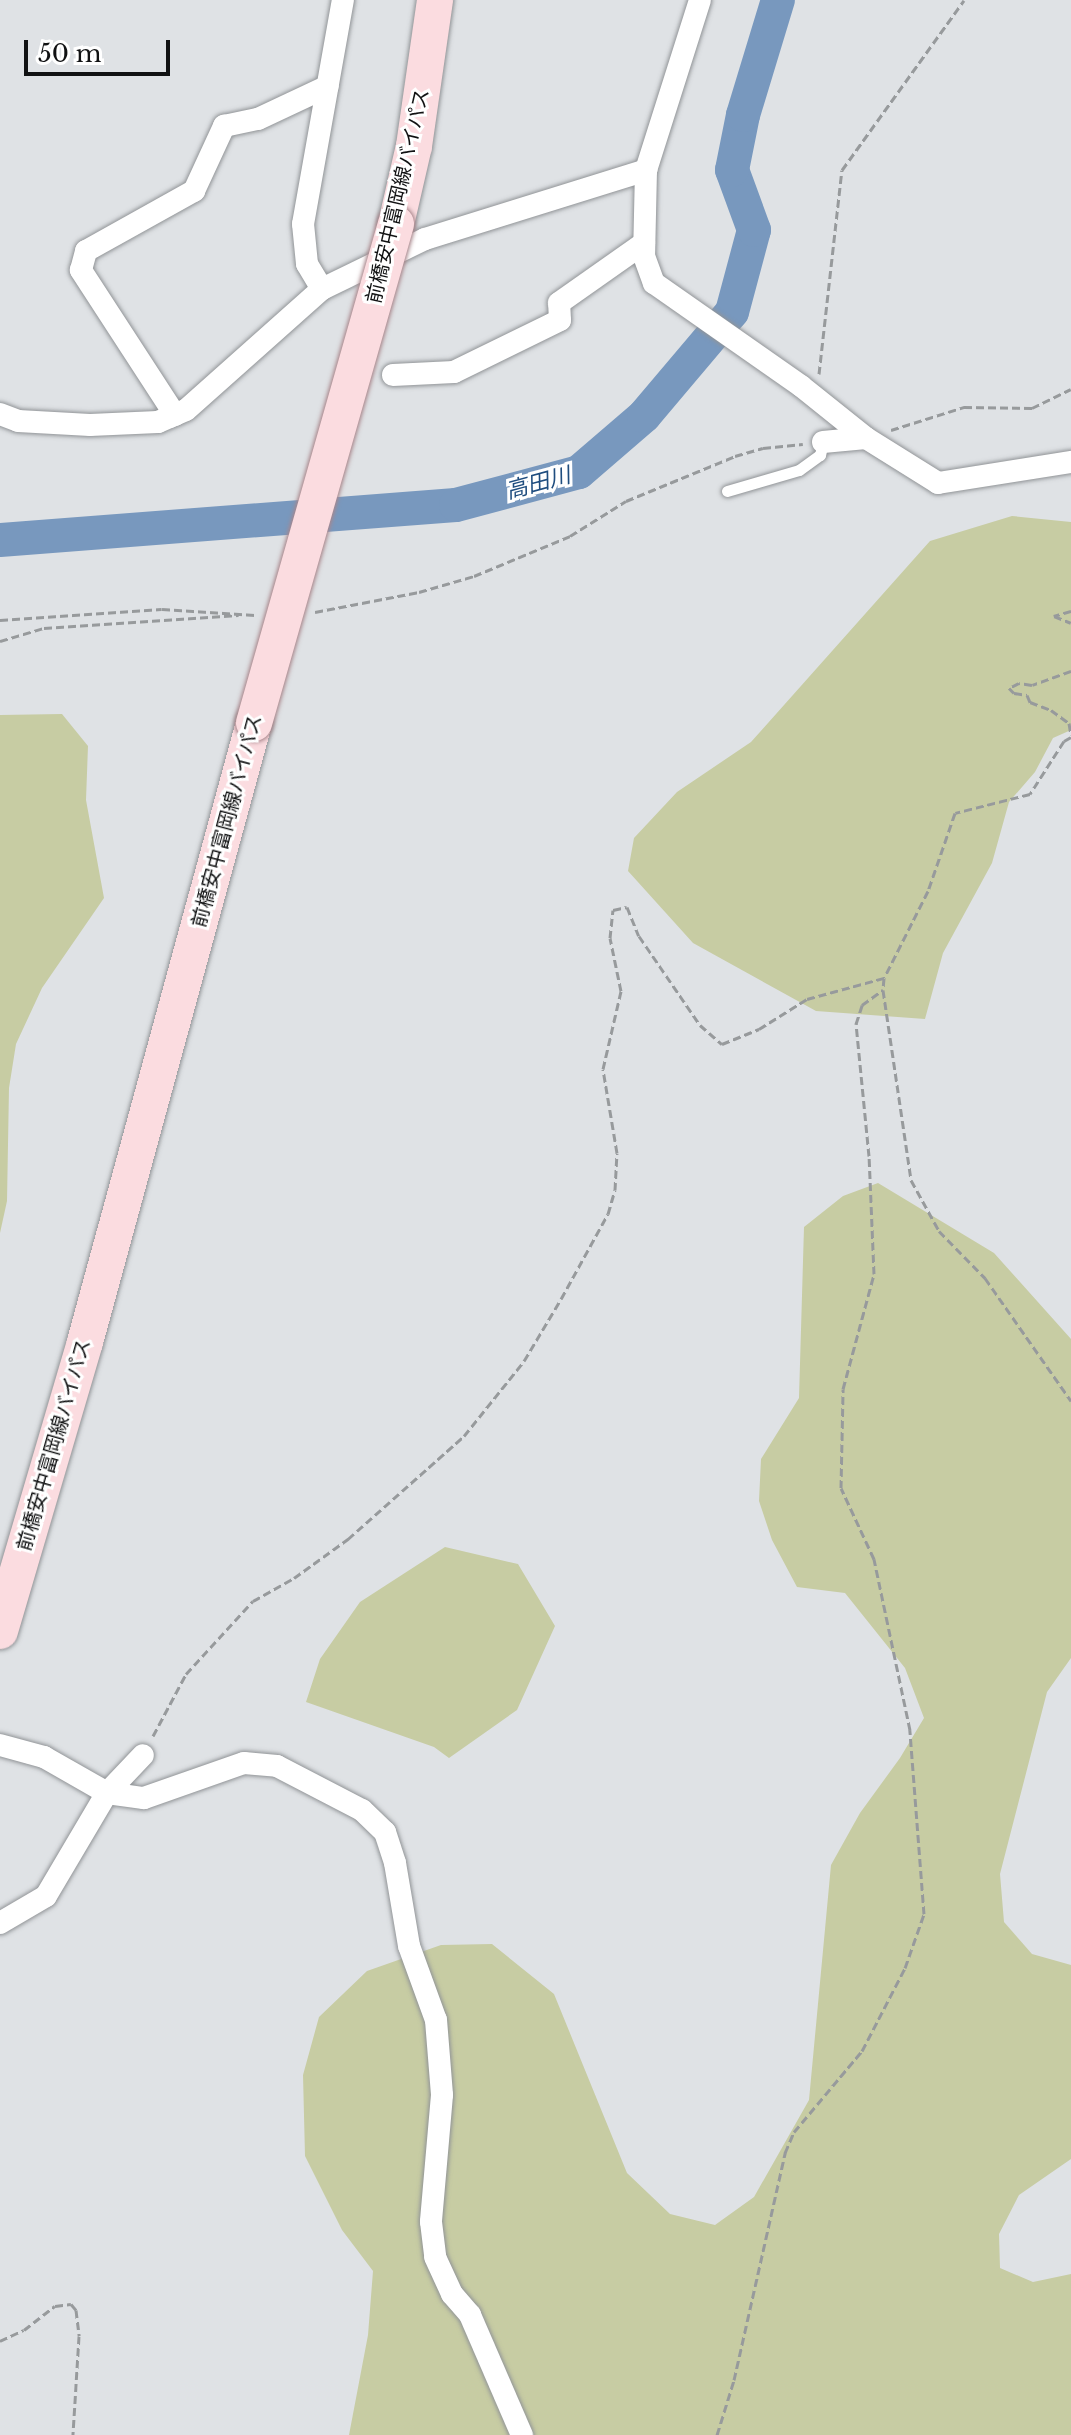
<!DOCTYPE html>
<meta charset="utf-8">
<style>
body{margin:0}
#map{position:relative;width:1071px;height:2435px;overflow:hidden;background:#dfe2e5;font-family:"Libre Baskerville","Noto Sans JP",serif}
div>[style]{position:absolute}
.green>*{inset:0;background:#c7cca3}
.river>*{height:34px;margin:-17px;padding:0 17px;transform-origin:17px;border-radius:17px;background:#7898be}
.path>*{height:3px;margin-top:-1.5px;transform-origin:0;background:repeating-linear-gradient(90deg,#979a9c 0 8px,transparent 0 12px)}
.roads{filter:drop-shadow(0 0 2px #919497) drop-shadow(0 0 2px #919497)}
.lane>*{height:11px;margin:-5.5px;padding:0 5.5px;transform-origin:5.5px;border-radius:5.5px;background:#fff}
.street>*{height:22px;margin:-11px;padding:0 11px;transform-origin:11px;border-radius:11px;background:#fff}
.primary>*{height:36px;margin:-18px;padding:0 18px;transform-origin:18px;border-radius:18px;background:#fbdce0}
.bridges{filter:drop-shadow(0 0 2px #a8868b) drop-shadow(0 0 2px #a8868b)}
.primary-bridge>*{height:36px;margin:-18px;padding:0 18px;transform-origin:18px;border-radius:18px;background:#fbdce0}
span{translate:-50% -50%;white-space:nowrap;text-align:center;line-height:1.15;-webkit-text-stroke:6px #fff;paint-order:stroke}
.street-label{font-size:20px;color:#111213}
.water-label{font-size:22px;color:#1f4d7f;font-style:italic}
.scale{position:absolute;left:24px;top:40px;width:146px;height:36px;box-sizing:border-box;border:4px solid #111213;border-top:0;padding-left:10px;font-size:24px;line-height:28px;white-space:nowrap;color:#111213;-webkit-text-stroke:6px #fff;paint-order:stroke}
</style>
<div id="map">
<div class="green">
<div style="clip-path:polygon(1012px 516px,1071px 522px,1071px 730px,1053px 738px,1035px 772px,1009px 802px,992px 863px,943px 953px,925px 1019px,816px 1011px,693px 943px,628px 871px,634px 838px,677px 792px,751px 742px,930px 541px)"></div>
<div style="clip-path:polygon(62px 714px,88px 746px,86px 800px,104px 898px,42px 988px,16px 1044px,9px 1088px,7px 1201px,0 1233px,0 715px)"></div>
<div style="clip-path:polygon(878px 1183px,994px 1253px,1071px 1339px,1071px 1658px,1047px 1692px,1000px 1874px,1004px 1922px,1032px 1954px,1071px 1965px,1071px 2159px,1019px 2195px,999px 2234px,1000px 2268px,1033px 2282px,1071px 2274px,1071px 2435px,349px 2435px,368px 2335px,373px 2271px,342px 2230px,305px 2156px,303px 2075px,319px 2017px,367px 1971px,441px 1945px,492px 1944px,554px 1994px,627px 2173px,670px 2214px,715px 2225px,754px 2197px,809px 2100px,831px 1865px,860px 1813px,900px 1758px,924px 1718px,905px 1668px,845px 1593px,797px 1587px,772px 1540px,759px 1501px,761px 1459px,799px 1398px,804px 1227px,843px 1196px)"></div>
<div style="clip-path:polygon(445px 1547px,518px 1564px,555px 1626px,517px 1710px,449px 1758px,434px 1747px,306px 1702px,320px 1659px,360px 1602px)"></div>
</div>
<div class="river">
<div style="left:0;top:540px;width:457px;rotate:-4.4deg"></div>
<div style="left:456px;top:505px;width:127px;rotate:-15deg"></div>
<div style="left:579px;top:472px;width:86px;rotate:-40.7deg"></div>
<div style="left:644px;top:416px;width:136px;rotate:-49.8deg"></div>
<div style="left:732px;top:312px;width:85px;rotate:-75deg"></div>
<div style="left:754px;top:230px;width:64px;rotate:-110.1deg"></div>
<div style="left:732px;top:170px;width:56px;rotate:-78.7deg"></div>
<div style="left:743px;top:115px;width:120px;rotate:-73.1deg"></div>
</div>
<div class="path">
<div style="left:819px;top:374px;width:205px;rotate:-83.6deg"></div>
<div style="left:842px;top:170px;width:209px;rotate:-54.3deg"></div>
<div style="left:891px;top:430px;width:77px;rotate:-17.5deg"></div>
<div style="left:964px;top:407px;width:68px;rotate:0.8deg"></div>
<div style="left:1032px;top:408px;width:43px;rotate:-26deg"></div>
<div style="left:1071px;top:611px;width:18px;rotate:164deg"></div>
<div style="left:1054px;top:616px;width:18px;rotate:22deg"></div>
<div style="left:315px;top:612px;width:106px;rotate:-10.9deg"></div>
<div style="left:419px;top:592px;width:57px;rotate:-16.2deg"></div>
<div style="left:474px;top:576px;width:104px;rotate:-22.6deg"></div>
<div style="left:570px;top:536px;width:66px;rotate:-32deg"></div>
<div style="left:626px;top:501px;width:118px;rotate:-22.4deg"></div>
<div style="left:735px;top:456px;width:29px;rotate:-16deg"></div>
<div style="left:763px;top:448px;width:40px;rotate:-5.7deg"></div>
<div style="left:0;top:620px;width:162px;rotate:-3.9deg"></div>
<div style="left:162px;top:609px;width:93px;rotate:3.7deg"></div>
<div style="left:0;top:641px;width:46px;rotate:-16.5deg"></div>
<div style="left:44px;top:628px;width:195px;rotate:-3.8deg"></div>
<div style="left:1071px;top:671px;width:41px;rotate:160.3deg"></div>
<div style="left:1032px;top:685px;width:13px;rotate:-171deg"></div>
<div style="left:1019px;top:683px;width:11px;rotate:153deg"></div>
<div style="left:1009px;top:688px;width:7px;rotate:45deg"></div>
<div style="left:1014px;top:693px;width:13px;rotate:9deg"></div>
<div style="left:1027px;top:695px;width:8px;rotate:67deg"></div>
<div style="left:1030px;top:702px;width:22px;rotate:21deg"></div>
<div style="left:1051px;top:710px;width:22px;rotate:36deg"></div>
<div style="left:1069px;top:723px;width:12px;rotate:81deg"></div>
<div style="left:1071px;top:737px;width:8px;rotate:150deg"></div>
<div style="left:1064px;top:741px;width:63px;rotate:122.7deg"></div>
<div style="left:1030px;top:794px;width:77px;rotate:165.8deg"></div>
<div style="left:955px;top:813px;width:83px;rotate:109.1deg"></div>
<div style="left:928px;top:891px;width:97px;rotate:116.8deg"></div>
<div style="left:884px;top:978px;width:12px;rotate:95deg"></div>
<div style="left:883px;top:990px;width:192px;rotate:81.6deg"></div>
<div style="left:911px;top:1180px;width:58px;rotate:61.2deg"></div>
<div style="left:939px;top:1231px;width:66px;rotate:45.6deg"></div>
<div style="left:985px;top:1278px;width:150px;rotate:55deg"></div>
<div style="left:153px;top:1736px;width:70px;rotate:-62deg"></div>
<div style="left:186px;top:1674px;width:99px;rotate:-47.5deg"></div>
<div style="left:253px;top:1601px;width:47px;rotate:-29.3deg"></div>
<div style="left:294px;top:1578px;width:67px;rotate:-35.8deg"></div>
<div style="left:348px;top:1539px;width:155px;rotate:-41.6deg"></div>
<div style="left:464px;top:1436px;width:96px;rotate:-51.3deg"></div>
<div style="left:524px;top:1361px;width:72px;rotate:-59.2deg"></div>
<div style="left:561px;top:1299px;width:97px;rotate:-61.1deg"></div>
<div style="left:608px;top:1214px;width:25px;rotate:-74deg"></div>
<div style="left:615px;top:1190px;width:37px;rotate:-87deg"></div>
<div style="left:617px;top:1153px;width:85px;rotate:-99.5deg"></div>
<div style="left:603px;top:1069px;width:80px;rotate:-77deg"></div>
<div style="left:621px;top:991px;width:54px;rotate:-101.7deg"></div>
<div style="left:610px;top:938px;width:28px;rotate:-84deg"></div>
<div style="left:613px;top:910px;width:14px;rotate:-12deg"></div>
<div style="left:627px;top:907px;width:31px;rotate:68deg"></div>
<div style="left:639px;top:936px;width:108px;rotate:55.6deg"></div>
<div style="left:700px;top:1025px;width:29px;rotate:41deg"></div>
<div style="left:722px;top:1044px;width:40px;rotate:-22deg"></div>
<div style="left:759px;top:1029px;width:57px;rotate:-32deg"></div>
<div style="left:807px;top:999px;width:80px;rotate:-15.3deg"></div>
<div style="left:0;top:2341px;width:26px;rotate:-25deg"></div>
<div style="left:24px;top:2330px;width:39px;rotate:-38deg"></div>
<div style="left:55px;top:2306px;width:16px;rotate:-7deg"></div>
<div style="left:71px;top:2304px;width:8px;rotate:50deg"></div>
<div style="left:76px;top:2310px;width:26px;rotate:83deg"></div>
<div style="left:79px;top:2336px;width:99px;rotate:93.5deg"></div>
<div style="left:717px;top:2435px;width:58px;rotate:-72.8deg"></div>
<div style="left:734px;top:2380px;width:233px;rotate:-77.3deg"></div>
<div style="left:785px;top:2153px;width:23px;rotate:-67deg"></div>
<div style="left:794px;top:2132px;width:106px;rotate:-50deg"></div>
<div style="left:862px;top:2051px;width:93px;rotate:-62.6deg"></div>
<div style="left:905px;top:1968px;width:57px;rotate:-70.6deg"></div>
<div style="left:924px;top:1914px;width:185px;rotate:-94.4deg"></div>
<div style="left:910px;top:1730px;width:175px;rotate:-101.9deg"></div>
<div style="left:874px;top:1559px;width:78px;rotate:-114.9deg"></div>
<div style="left:841px;top:1488px;width:99px;rotate:-88.8deg"></div>
<div style="left:843px;top:1389px;width:119px;rotate:-74.9deg"></div>
<div style="left:874px;top:1274px;width:118px;rotate:-92.4deg"></div>
<div style="left:869px;top:1156px;width:133px;rotate:-95.6deg"></div>
<div style="left:856px;top:1024px;width:20px;rotate:-72deg"></div>
<div style="left:862px;top:1005px;width:26px;rotate:-36deg"></div>
</div>
<div class="roads">
<div class="lane">
<div style="left:727px;top:491px;width:75px;rotate:-16.3deg"></div>
<div style="left:799px;top:470px;width:26px;rotate:-36deg"></div>
<div style="left:820px;top:455px;width:13px;rotate:-77deg"></div>
</div>
<div class="street">
<div style="left:700px;top:0;width:178px;rotate:107.6deg"></div>
<div style="left:646px;top:170px;width:86px;rotate:91.3deg"></div>
<div style="left:644px;top:256px;width:29px;rotate:70deg"></div>
<div style="left:654px;top:283px;width:179px;rotate:35deg"></div>
<div style="left:801px;top:386px;width:83px;rotate:38.7deg"></div>
<div style="left:866px;top:438px;width:85px;rotate:32deg"></div>
<div style="left:938px;top:483px;width:135px;rotate:-9deg"></div>
<div style="left:322px;top:289px;width:29px;rotate:-121deg"></div>
<div style="left:307px;top:264px;width:40px;rotate:-95.7deg"></div>
<div style="left:303px;top:224px;width:228px;rotate:-79.9deg"></div>
<div style="left:393px;top:375px;width:61px;rotate:-2.8deg"></div>
<div style="left:454px;top:372px;width:118px;rotate:-26.1deg"></div>
<div style="left:560px;top:320px;width:17px;rotate:-93deg"></div>
<div style="left:559px;top:303px;width:104px;rotate:-35.2deg"></div>
<div style="left:0;top:414px;width:19px;rotate:21deg"></div>
<div style="left:18px;top:421px;width:72px;rotate:3.2deg"></div>
<div style="left:90px;top:425px;width:68px;rotate:-2.5deg"></div>
<div style="left:158px;top:422px;width:13px;rotate:-23deg"></div>
<div style="left:170px;top:417px;width:17px;rotate:-24deg"></div>
<div style="left:186px;top:410px;width:182px;rotate:-41.7deg"></div>
<div style="left:322px;top:289px;width:114px;rotate:-25.9deg"></div>
<div style="left:425px;top:239px;width:232px;rotate:-17.3deg"></div>
<div style="left:175px;top:415px;width:173px;rotate:-123deg"></div>
<div style="left:81px;top:270px;width:20px;rotate:-75deg"></div>
<div style="left:86px;top:251px;width:124px;rotate:-29.1deg"></div>
<div style="left:194px;top:191px;width:72px;rotate:-65.2deg"></div>
<div style="left:224px;top:126px;width:35px;rotate:-12deg"></div>
<div style="left:258px;top:119px;width:77px;rotate:-25.2deg"></div>
<div style="left:823px;top:442px;width:43px;rotate:-5.3deg"></div>
<div style="left:0;top:1745px;width:46px;rotate:15.3deg"></div>
<div style="left:44px;top:1757px;width:73px;rotate:29.7deg"></div>
<div style="left:107px;top:1793px;width:37px;rotate:8deg"></div>
<div style="left:144px;top:1798px;width:106px;rotate:-19.3deg"></div>
<div style="left:244px;top:1763px;width:33px;rotate:5deg"></div>
<div style="left:277px;top:1766px;width:96px;rotate:27.4deg"></div>
<div style="left:362px;top:1810px;width:32px;rotate:44deg"></div>
<div style="left:385px;top:1832px;width:33px;rotate:72deg"></div>
<div style="left:395px;top:1863px;width:84px;rotate:80.4deg"></div>
<div style="left:409px;top:1946px;width:79px;rotate:70deg"></div>
<div style="left:436px;top:2020px;width:75px;rotate:85.4deg"></div>
<div style="left:442px;top:2095px;width:127px;rotate:95deg"></div>
<div style="left:431px;top:2222px;width:35px;rotate:83deg"></div>
<div style="left:435px;top:2257px;width:41px;rotate:65.3deg"></div>
<div style="left:452px;top:2294px;width:28px;rotate:49deg"></div>
<div style="left:470px;top:2315px;width:131px;rotate:66.6deg"></div>
<div style="left:0;top:1923px;width:53px;rotate:-30.4deg"></div>
<div style="left:46px;top:1896px;width:120px;rotate:-59.4deg"></div>
<div style="left:107px;top:1793px;width:52px;rotate:-46.5deg"></div>
</div>
<div class="primary">
<div style="left:396px;top:224px;width:80px;rotate:-77deg"></div>
<div style="left:414px;top:146px;width:148px;rotate:-81.8deg"></div>
<div style="left:0;top:1631px;width:301px;rotate:-73.6deg"></div>
<div style="left:85px;top:1342px;width:642px;rotate:-74.73deg"></div>
</div>
</div>
<div class="bridges">
<div class="primary-bridge">
<div style="left:254px;top:723px;width:519px;rotate:-74.12deg"></div>
</div>
</div>
<div class="street-label">
<span style="left:398px;top:196px;rotate:-77deg">前橋安中富岡線バイパス</span>
<span style="left:227px;top:821px;rotate:-75deg">前橋安中富岡線バイパス</span>
<span style="left:54px;top:1445px;rotate:-74deg">前橋安中富岡線バイパス</span>
</div>
<div class="water-label">
<span style="left:538px;top:483px;rotate:-15deg">高田川</span>
</div>
<div class="scale">50 m</div>
</div>
